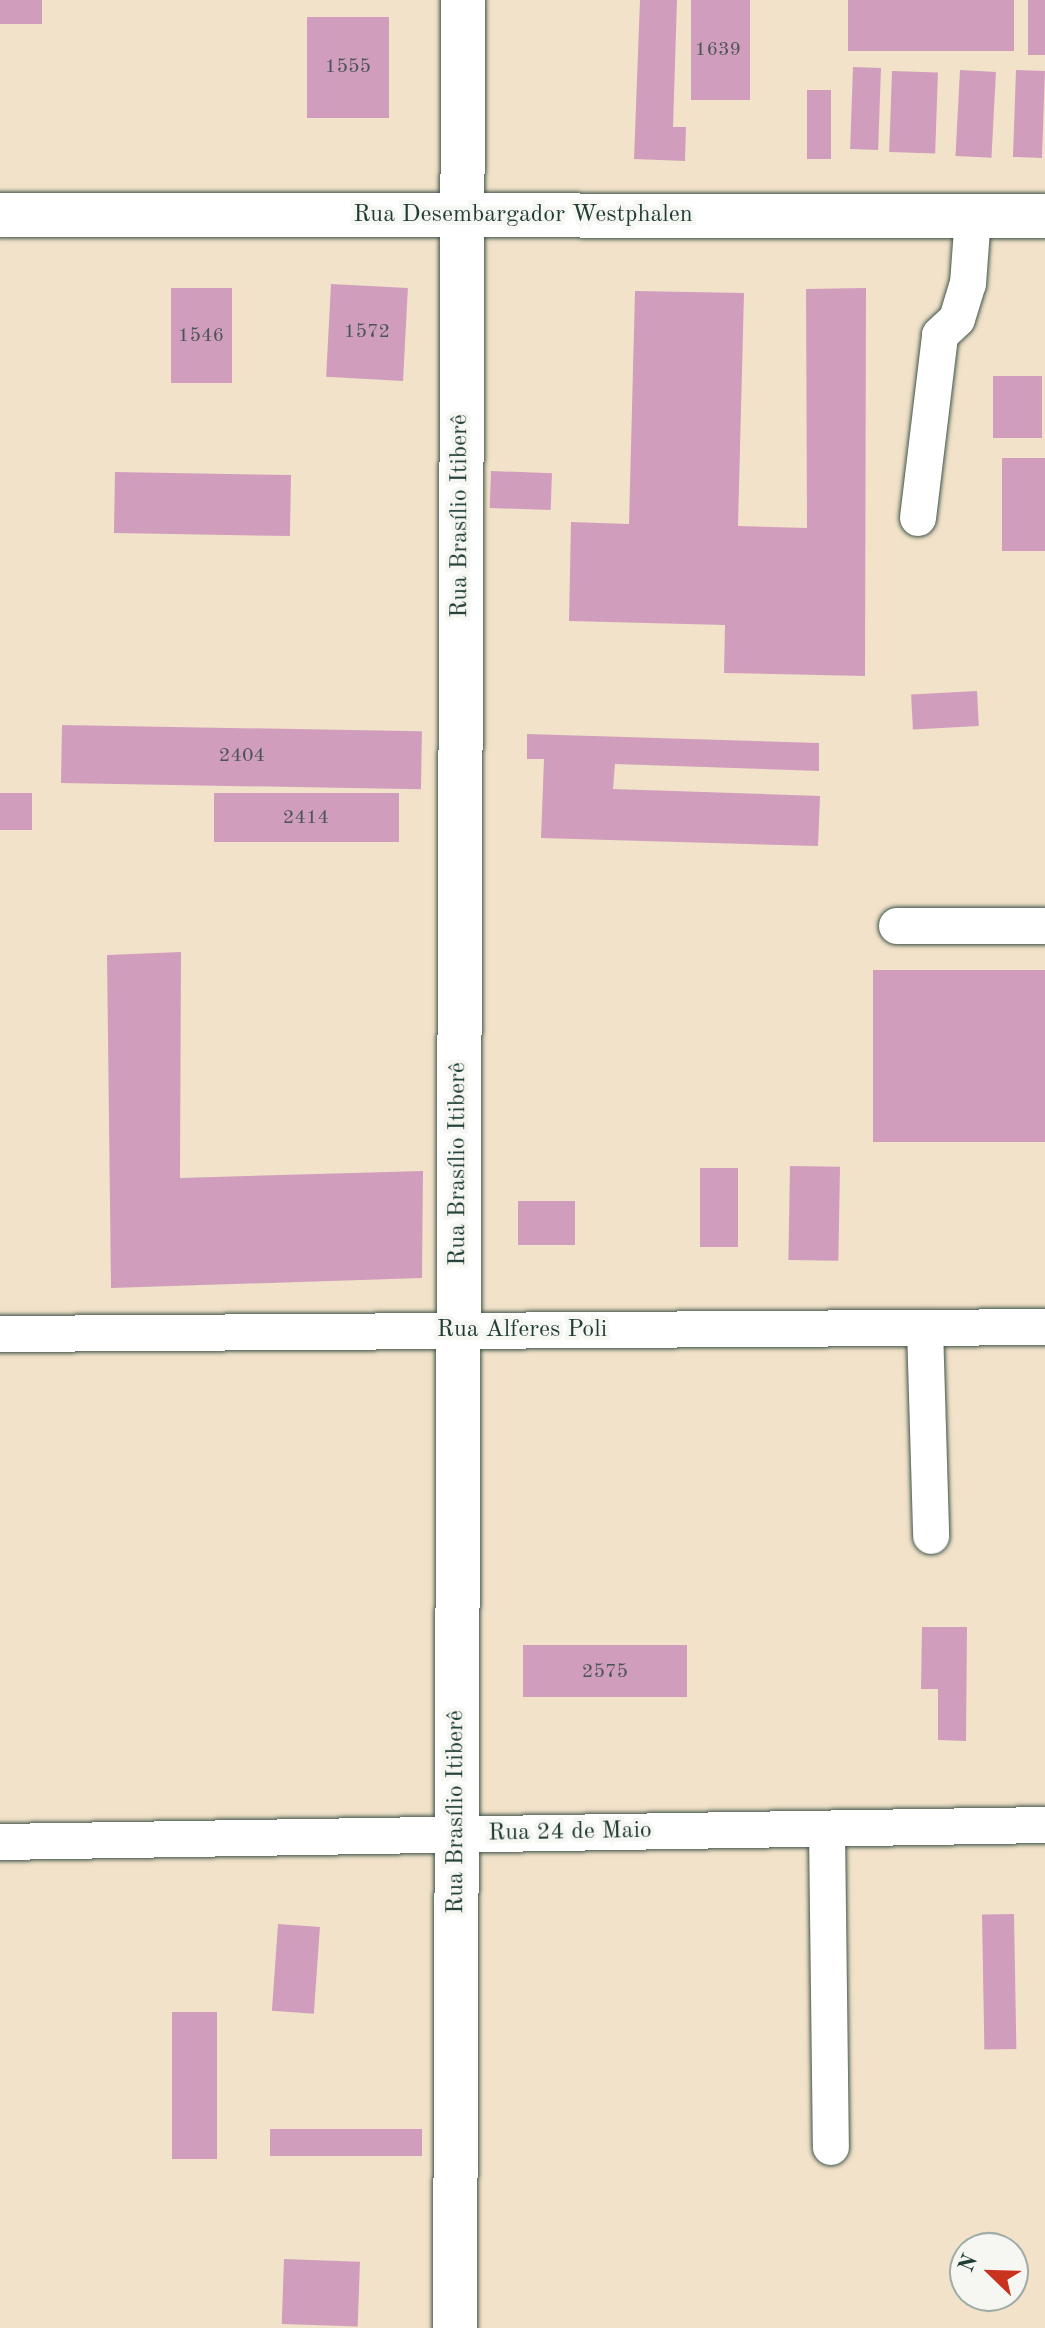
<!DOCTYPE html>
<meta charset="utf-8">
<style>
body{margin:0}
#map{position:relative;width:1045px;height:2328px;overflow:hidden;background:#f2e2c9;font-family:"Old Standard TT",serif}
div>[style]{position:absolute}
.building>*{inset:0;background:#d09ebc;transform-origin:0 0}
.roads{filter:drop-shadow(0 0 2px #3f564a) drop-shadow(0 0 2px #3f564a)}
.minor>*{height:36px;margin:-18px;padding:0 18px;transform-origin:18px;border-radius:18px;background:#fff}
.major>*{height:44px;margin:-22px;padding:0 22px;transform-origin:22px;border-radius:22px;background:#fff}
span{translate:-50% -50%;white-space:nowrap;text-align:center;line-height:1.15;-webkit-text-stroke:8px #f6f6f2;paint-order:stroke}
.number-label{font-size:20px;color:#4b5556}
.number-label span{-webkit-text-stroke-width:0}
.street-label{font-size:24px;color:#1f3d34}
.north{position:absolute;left:949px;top:2232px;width:80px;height:80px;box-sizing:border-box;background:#f6f6f2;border:2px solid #a0aca6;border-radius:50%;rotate:293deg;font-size:22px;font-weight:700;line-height:32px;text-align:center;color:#1f3d34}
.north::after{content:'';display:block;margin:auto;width:28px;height:36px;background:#c8321e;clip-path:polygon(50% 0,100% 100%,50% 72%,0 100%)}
</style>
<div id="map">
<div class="building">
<div style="left:0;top:0;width:42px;height:24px"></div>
<div style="clip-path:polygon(640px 0,677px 0,673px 127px,686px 127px,685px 161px,634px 159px)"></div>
<div style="left:691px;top:0;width:59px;height:100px"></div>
<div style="left:848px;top:0;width:166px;height:51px"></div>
<div style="left:1028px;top:0;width:17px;height:55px"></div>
<div style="left:307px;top:17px;width:82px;height:101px"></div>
<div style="left:853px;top:67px;width:28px;height:82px;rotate:2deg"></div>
<div style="left:960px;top:70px;width:36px;height:86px;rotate:3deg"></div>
<div style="left:1016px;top:70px;width:29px;height:87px;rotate:2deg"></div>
<div style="left:892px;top:71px;width:46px;height:81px;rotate:2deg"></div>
<div style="left:807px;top:90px;width:24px;height:69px"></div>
<div style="left:331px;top:284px;width:77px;height:93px;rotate:3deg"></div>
<div style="left:171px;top:288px;width:61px;height:95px"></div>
<div style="clip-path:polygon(866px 288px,865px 676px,724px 673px,725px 625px,569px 621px,571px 522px,629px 524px,635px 291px,744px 293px,738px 526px,807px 528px,806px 289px)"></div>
<div style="left:993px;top:376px;width:49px;height:62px"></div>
<div style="left:1002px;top:458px;width:43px;height:93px"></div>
<div style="left:491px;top:471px;width:61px;height:37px;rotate:2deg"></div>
<div style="left:115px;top:472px;width:176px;height:61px;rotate:1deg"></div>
<div style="left:977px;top:691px;width:35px;height:66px;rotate:87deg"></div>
<div style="left:62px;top:725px;width:360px;height:58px;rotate:1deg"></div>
<div style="clip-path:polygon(527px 734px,819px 743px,819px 771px,615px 764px,613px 789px,820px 796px,818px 846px,541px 838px,544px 759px,527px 759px)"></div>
<div style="left:0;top:793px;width:32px;height:37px"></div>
<div style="left:214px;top:793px;width:185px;height:49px"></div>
<div style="clip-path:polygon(181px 952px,180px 1178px,423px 1171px,422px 1278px,111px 1288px,107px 955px)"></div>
<div style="left:873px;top:970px;width:172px;height:172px"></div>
<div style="left:790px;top:1166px;width:50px;height:94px;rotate:1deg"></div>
<div style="left:700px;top:1168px;width:38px;height:79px"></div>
<div style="left:518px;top:1201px;width:57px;height:44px"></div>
<div style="clip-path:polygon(922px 1627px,967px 1627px,966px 1741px,938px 1740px,938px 1689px,921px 1689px)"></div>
<div style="left:523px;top:1645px;width:164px;height:52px"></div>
<div style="left:1014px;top:1914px;width:135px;height:32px;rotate:89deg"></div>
<div style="left:278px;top:1924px;width:42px;height:87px;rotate:4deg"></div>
<div style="left:172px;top:2012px;width:45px;height:147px"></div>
<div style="left:270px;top:2129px;width:152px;height:27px"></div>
<div style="left:284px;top:2259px;width:76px;height:65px;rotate:2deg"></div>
</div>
<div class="roads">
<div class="minor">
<div style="left:918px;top:518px;width:184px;rotate:-83.1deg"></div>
<div style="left:940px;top:335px;width:23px;rotate:-43deg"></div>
<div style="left:957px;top:319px;width:37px;rotate:-73deg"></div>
<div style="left:968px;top:284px;width:68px;rotate:-85.8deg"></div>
<div style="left:897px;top:926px;width:148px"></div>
<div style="left:925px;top:1328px;width:208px;rotate:88.3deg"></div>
<div style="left:0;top:1334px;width:1045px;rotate:-0.38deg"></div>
<div style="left:827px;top:1829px;width:318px;rotate:89.3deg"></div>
<div style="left:0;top:1842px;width:1045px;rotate:-0.93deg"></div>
</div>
<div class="major">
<div style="left:0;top:215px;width:1045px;rotate:0.05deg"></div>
<div style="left:455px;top:2328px;width:2328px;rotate:-89.8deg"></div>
</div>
</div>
<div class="number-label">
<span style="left:718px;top:50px">1639</span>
<span style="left:348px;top:67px">1555</span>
<span style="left:367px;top:332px">1572</span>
<span style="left:201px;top:336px">1546</span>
<span style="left:242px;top:756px">2404</span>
<span style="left:306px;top:818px">2414</span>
<span style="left:605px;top:1672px">2575</span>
</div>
<div class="street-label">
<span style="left:523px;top:216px">Rua Desembargador Westphalen</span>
<span style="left:461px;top:516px;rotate:-90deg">Rua Brasílio Itiberê</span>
<span style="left:459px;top:1164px;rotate:-90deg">Rua Brasílio Itiberê</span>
<span style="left:522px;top:1331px">Rua Alferes Poli</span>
<span style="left:457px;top:1812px;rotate:-90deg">Rua Brasílio Itiberê</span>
<span style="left:570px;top:1833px;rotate:-1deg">Rua 24 de Maio</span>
</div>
<div class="north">N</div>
</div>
